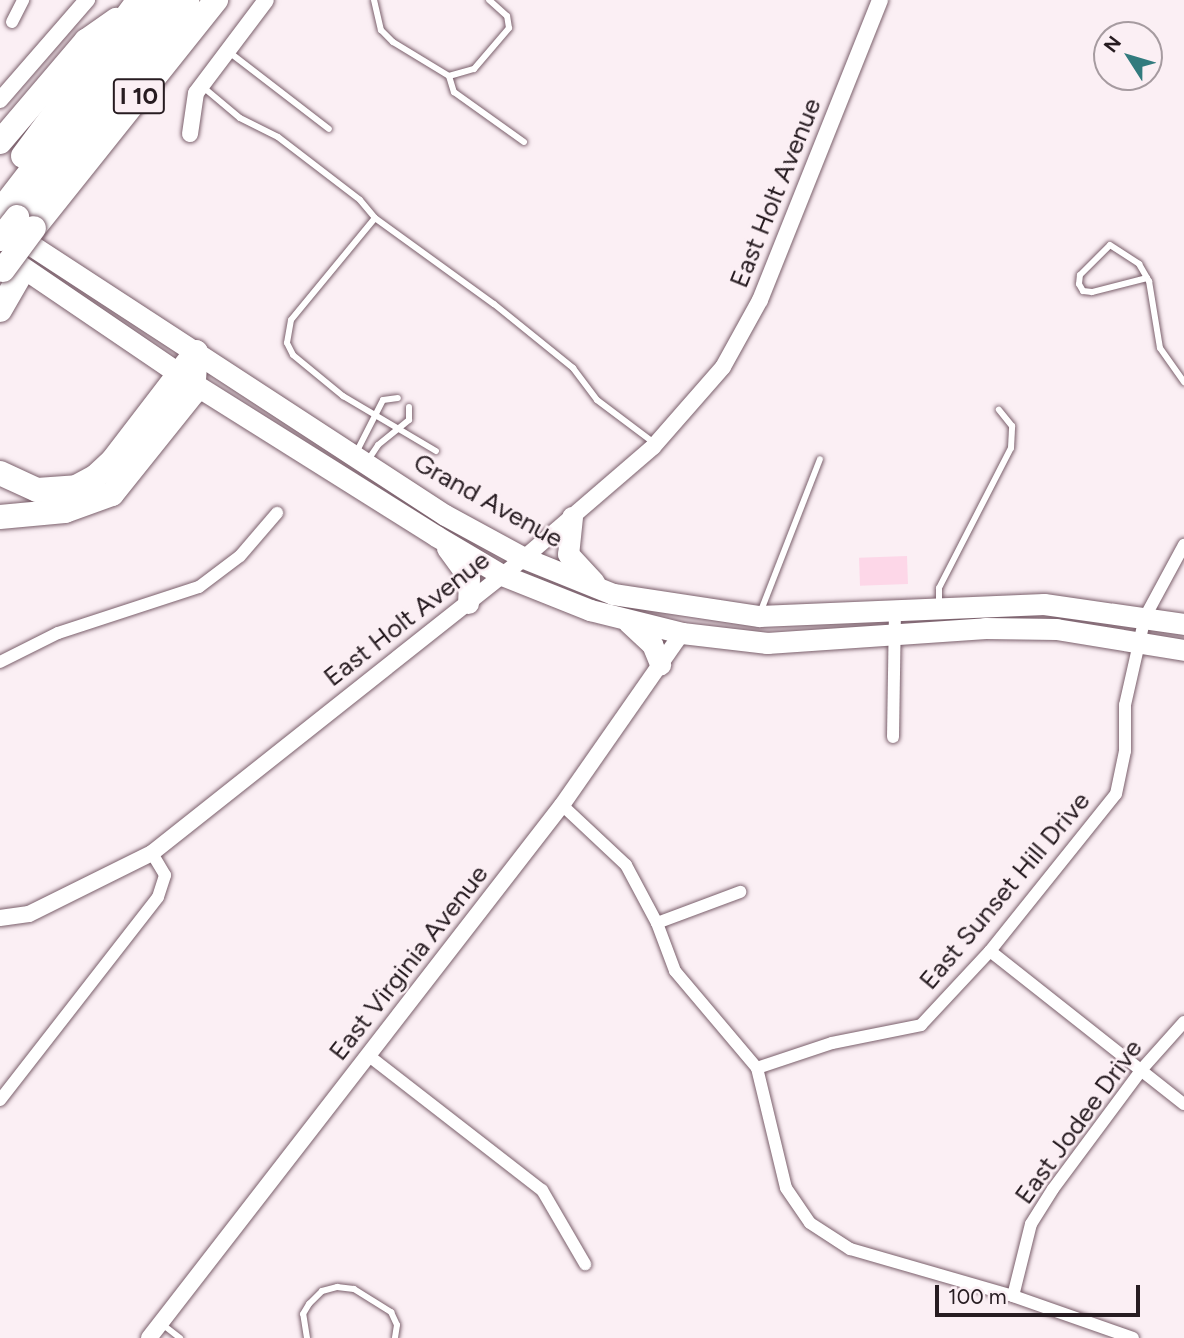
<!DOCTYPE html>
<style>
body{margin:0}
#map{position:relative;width:1184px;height:1338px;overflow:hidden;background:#fbeff4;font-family:Figtree,sans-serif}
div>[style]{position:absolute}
.green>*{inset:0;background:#fdd7e8;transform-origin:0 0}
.roads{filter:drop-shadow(0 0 2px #7a5f6b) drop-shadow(0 0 2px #7a5f6b)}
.service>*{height:6px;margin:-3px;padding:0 3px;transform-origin:3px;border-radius:3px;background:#fff}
.minor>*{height:12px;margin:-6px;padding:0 6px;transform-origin:6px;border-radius:6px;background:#fff}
.tertiary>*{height:16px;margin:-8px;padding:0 8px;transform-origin:8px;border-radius:8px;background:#fff}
.primary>*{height:21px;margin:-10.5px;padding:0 10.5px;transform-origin:10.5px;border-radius:10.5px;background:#fff}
.motorway>*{height:24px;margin:-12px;padding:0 12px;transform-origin:12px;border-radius:12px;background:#fff}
.bridges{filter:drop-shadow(0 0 2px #7a5f6b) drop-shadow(0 0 2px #7a5f6b)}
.motorway-bridge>*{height:24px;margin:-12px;padding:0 12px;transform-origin:12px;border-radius:12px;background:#fff}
span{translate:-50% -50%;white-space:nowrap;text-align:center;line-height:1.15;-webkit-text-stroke:5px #fbeff4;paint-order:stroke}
.shield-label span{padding:2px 5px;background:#fbeff4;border:2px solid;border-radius:5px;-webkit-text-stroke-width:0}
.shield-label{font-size:24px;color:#271c21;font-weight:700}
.street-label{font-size:26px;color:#271c21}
.north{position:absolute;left:1093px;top:21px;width:70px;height:70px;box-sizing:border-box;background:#fbeff4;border:2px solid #a69ba0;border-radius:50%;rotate:307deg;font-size:19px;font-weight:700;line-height:28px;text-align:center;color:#271c21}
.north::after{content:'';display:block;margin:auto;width:24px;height:32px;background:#327b7e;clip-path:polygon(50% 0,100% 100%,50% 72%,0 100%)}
.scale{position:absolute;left:935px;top:1285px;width:205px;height:32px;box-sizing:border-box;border:4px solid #271c21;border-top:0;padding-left:9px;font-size:21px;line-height:24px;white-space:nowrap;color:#271c21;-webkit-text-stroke:5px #fbeff4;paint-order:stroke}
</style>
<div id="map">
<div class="green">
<div style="left:907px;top:556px;width:28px;height:48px;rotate:88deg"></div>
</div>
<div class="roads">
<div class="service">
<div style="left:374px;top:0;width:31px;rotate:77deg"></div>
<div style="left:381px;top:30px;width:17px;rotate:45deg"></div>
<div style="left:393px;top:42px;width:66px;rotate:31.3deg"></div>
<div style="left:449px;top:76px;width:26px;rotate:-16deg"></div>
<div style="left:474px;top:69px;width:54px;rotate:-49.5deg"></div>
<div style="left:509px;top:28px;width:12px;rotate:-99deg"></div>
<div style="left:507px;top:16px;width:24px;rotate:-138deg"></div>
<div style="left:229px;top:52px;width:126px;rotate:37.6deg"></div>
<div style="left:449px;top:76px;width:17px;rotate:73deg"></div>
<div style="left:454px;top:92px;width:86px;rotate:35.5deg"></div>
<div style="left:203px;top:87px;width:48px;rotate:40deg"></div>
<div style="left:240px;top:118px;width:42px;rotate:26.6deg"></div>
<div style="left:278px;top:137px;width:103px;rotate:37.5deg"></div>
<div style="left:360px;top:200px;width:23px;rotate:50deg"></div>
<div style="left:375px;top:218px;width:147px;rotate:35.9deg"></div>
<div style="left:494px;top:304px;width:102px;rotate:39deg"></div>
<div style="left:573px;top:368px;width:40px;rotate:53deg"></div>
<div style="left:597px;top:400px;width:71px;rotate:37deg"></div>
<div style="left:375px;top:218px;width:132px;rotate:129.5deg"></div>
<div style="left:291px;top:320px;width:23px;rotate:100deg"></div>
<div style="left:287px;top:343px;width:13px;rotate:63deg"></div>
<div style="left:293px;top:355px;width:65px;rotate:39.4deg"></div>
<div style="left:343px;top:396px;width:108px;rotate:30.6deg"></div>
<div style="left:1147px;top:278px;width:57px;rotate:165.7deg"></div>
<div style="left:1092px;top:292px;width:9px;rotate:-174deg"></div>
<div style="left:1083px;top:291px;width:8px;rotate:-120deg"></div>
<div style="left:1079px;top:284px;width:9px;rotate:-84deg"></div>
<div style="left:1080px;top:275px;width:42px;rotate:-45deg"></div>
<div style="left:1110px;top:245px;width:35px;rotate:33deg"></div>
<div style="left:1139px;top:264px;width:16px;rotate:60deg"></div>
<div style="left:1147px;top:278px;width:4px;rotate:56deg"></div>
<div style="left:1149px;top:281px;width:68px;rotate:80.7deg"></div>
<div style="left:1160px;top:348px;width:42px;rotate:54.8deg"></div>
<div style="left:356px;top:453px;width:59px;rotate:-63deg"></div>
<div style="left:383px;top:400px;width:15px;rotate:-8deg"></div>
<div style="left:368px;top:460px;width:18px;rotate:-56deg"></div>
<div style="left:378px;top:445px;width:40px;rotate:-39deg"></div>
<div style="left:409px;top:420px;width:13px;rotate:-90deg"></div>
<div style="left:939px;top:606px;width:18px;rotate:-90deg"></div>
<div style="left:939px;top:588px;width:157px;rotate:-62.8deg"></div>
<div style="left:1011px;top:448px;width:22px;rotate:-87deg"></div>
<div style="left:1012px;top:426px;width:21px;rotate:-129deg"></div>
<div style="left:760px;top:613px;width:165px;rotate:-68.7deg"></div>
<div style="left:162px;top:1324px;width:23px;rotate:38deg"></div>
<div style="left:307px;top:1338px;width:24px;rotate:-99deg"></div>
<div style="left:303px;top:1314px;width:12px;rotate:-59deg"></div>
<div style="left:309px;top:1304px;width:18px;rotate:-45deg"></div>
<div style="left:322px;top:1291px;width:16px;rotate:-15deg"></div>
<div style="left:337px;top:1287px;width:17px;rotate:7deg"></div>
<div style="left:354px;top:1289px;width:44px;rotate:31.9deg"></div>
<div style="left:391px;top:1312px;width:14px;rotate:65deg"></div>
<div style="left:397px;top:1325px;width:13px;rotate:99deg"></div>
</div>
<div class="minor">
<div style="left:12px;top:22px;width:25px;rotate:-63deg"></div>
<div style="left:0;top:662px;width:65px;rotate:-26.6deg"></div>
<div style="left:58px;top:633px;width:148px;rotate:-18.1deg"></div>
<div style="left:199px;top:587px;width:51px;rotate:-37.1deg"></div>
<div style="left:240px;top:556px;width:57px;rotate:-49.3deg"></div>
<div style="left:893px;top:737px;width:125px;rotate:-89.1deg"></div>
<div style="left:562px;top:805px;width:88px;rotate:43.2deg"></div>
<div style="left:626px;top:865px;width:66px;rotate:61.9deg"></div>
<div style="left:657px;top:923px;width:51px;rotate:69.4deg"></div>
<div style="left:675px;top:971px;width:127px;rotate:49.8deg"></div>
<div style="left:757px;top:1068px;width:123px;rotate:76.4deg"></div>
<div style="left:786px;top:1188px;width:42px;rotate:55.6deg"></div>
<div style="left:810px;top:1223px;width:48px;rotate:33deg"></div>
<div style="left:850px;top:1249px;width:170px;rotate:16.1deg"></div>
<div style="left:1013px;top:1296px;width:127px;rotate:19.3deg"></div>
<div style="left:657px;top:923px;width:89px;rotate:-20.5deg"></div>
<div style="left:990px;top:951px;width:247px;rotate:38.3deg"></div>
<div style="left:369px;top:1056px;width:219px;rotate:37.8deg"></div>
<div style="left:542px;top:1190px;width:86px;rotate:59.8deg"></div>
<div style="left:757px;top:1068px;width:79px;rotate:-18.4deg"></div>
<div style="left:832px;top:1043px;width:91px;rotate:-11.4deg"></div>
<div style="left:921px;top:1025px;width:101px;rotate:-47deg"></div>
<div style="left:990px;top:951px;width:201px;rotate:-51.3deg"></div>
<div style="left:1116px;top:794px;width:44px;rotate:-78.2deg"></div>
<div style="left:1125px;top:751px;width:46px;rotate:-90deg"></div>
<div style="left:1125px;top:705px;width:90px;rotate:-77.2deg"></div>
<div style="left:1145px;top:617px;width:82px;rotate:-61.6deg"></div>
<div style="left:0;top:1100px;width:257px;rotate:-52.1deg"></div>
<div style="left:158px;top:897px;width:23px;rotate:-72deg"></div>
<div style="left:165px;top:875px;width:26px;rotate:-121deg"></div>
<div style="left:1013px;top:1296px;width:74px;rotate:-76deg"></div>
<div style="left:1031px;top:1224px;width:41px;rotate:-57.8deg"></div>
<div style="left:1053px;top:1189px;width:149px;rotate:-53.4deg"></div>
<div style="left:1142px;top:1069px;width:63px;rotate:-48.2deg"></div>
</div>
<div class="tertiary">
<div style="left:0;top:100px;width:133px;rotate:-49deg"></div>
<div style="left:190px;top:134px;width:41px;rotate:-81.7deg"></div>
<div style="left:196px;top:93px;width:116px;rotate:-53deg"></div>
<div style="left:0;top:918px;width:29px;rotate:-8deg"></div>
<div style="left:29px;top:914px;width:137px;rotate:-26.4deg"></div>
<div style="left:152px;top:853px;width:475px;rotate:-38.4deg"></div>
<div style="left:524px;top:558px;width:170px;rotate:-40.7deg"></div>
<div style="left:653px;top:447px;width:106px;rotate:-48.8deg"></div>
<div style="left:723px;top:367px;width:77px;rotate:-61.1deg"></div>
<div style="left:760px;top:300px;width:323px;rotate:-68.2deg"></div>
<div style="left:149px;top:1338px;width:674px;rotate:-52.23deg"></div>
<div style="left:562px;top:805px;width:210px;rotate:-55.1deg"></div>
</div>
<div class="primary">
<div style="left:11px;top:232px;width:518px;rotate:33.11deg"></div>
<div style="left:445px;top:515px;width:90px;rotate:28.6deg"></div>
<div style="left:524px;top:558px;width:96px;rotate:22deg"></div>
<div style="left:613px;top:594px;width:148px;rotate:8.6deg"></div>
<div style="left:759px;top:616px;width:285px;rotate:-2.4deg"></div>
<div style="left:1044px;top:604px;width:141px;rotate:8.1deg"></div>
<div style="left:0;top:252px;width:235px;rotate:34.2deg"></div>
<div style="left:194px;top:384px;width:286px;rotate:32.1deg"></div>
<div style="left:436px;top:536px;width:77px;rotate:30.6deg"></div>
<div style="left:502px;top:575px;width:95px;rotate:21.7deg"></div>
<div style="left:590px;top:610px;width:95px;rotate:14deg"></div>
<div style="left:682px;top:633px;width:86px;rotate:6.7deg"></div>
<div style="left:767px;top:643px;width:219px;rotate:-3.9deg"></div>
<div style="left:985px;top:628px;width:71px;rotate:0.8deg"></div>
<div style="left:1056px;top:629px;width:130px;rotate:9.3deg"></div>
<div style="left:572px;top:517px;width:37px;rotate:96deg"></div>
<div style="left:568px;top:554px;width:38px;rotate:47deg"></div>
<div style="left:447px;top:548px;width:37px;rotate:54deg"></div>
<div style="left:469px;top:578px;width:25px;rotate:92deg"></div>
<div style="left:628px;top:622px;width:33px;rotate:43deg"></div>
<div style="left:652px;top:644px;width:22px;rotate:68deg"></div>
</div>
<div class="motorway">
<div style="left:0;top:142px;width:133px;rotate:-49.6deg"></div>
<div style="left:86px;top:41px;width:37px;rotate:-35deg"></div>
<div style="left:23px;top:156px;width:194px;rotate:-53.4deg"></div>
<div style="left:0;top:211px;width:267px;rotate:-52.3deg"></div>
<div style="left:17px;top:217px;width:276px;rotate:-51.9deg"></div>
<div style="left:34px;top:228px;width:292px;rotate:-51.4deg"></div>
<div style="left:0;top:310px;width:36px;rotate:-60deg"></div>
<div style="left:0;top:473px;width:41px;rotate:24.7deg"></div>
<div style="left:37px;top:490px;width:39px;rotate:-4deg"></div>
<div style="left:76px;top:487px;width:21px;rotate:-28deg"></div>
<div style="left:95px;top:477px;width:25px;rotate:-43deg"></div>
<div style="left:113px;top:460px;width:136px;rotate:-52.5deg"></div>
<div style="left:0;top:517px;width:65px;rotate:-5.3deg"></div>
<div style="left:65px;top:511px;width:50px;rotate:-19.9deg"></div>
<div style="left:112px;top:494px;width:129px;rotate:-51.3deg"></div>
<div style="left:193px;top:393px;width:41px;rotate:-85.8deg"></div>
</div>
</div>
<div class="bridges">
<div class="motorway-bridge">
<div style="left:0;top:239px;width:28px;rotate:-52deg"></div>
<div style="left:3px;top:270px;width:52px;rotate:-53.6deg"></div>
</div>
</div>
<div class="shield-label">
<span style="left:139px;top:96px">I 10</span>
</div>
<div class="street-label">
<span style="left:776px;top:193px;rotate:-68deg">East Holt Avenue</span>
<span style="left:488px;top:501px;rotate:29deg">Grand Avenue</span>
<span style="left:407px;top:619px;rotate:-38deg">East Holt Avenue</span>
<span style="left:1005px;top:891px;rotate:-50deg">East Sunset Hill Drive</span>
<span style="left:409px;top:963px;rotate:-52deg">East Virginia Avenue</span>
<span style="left:1079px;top:1122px;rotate:-54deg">East Jodee Drive</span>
</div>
<div class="north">N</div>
<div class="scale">100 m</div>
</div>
